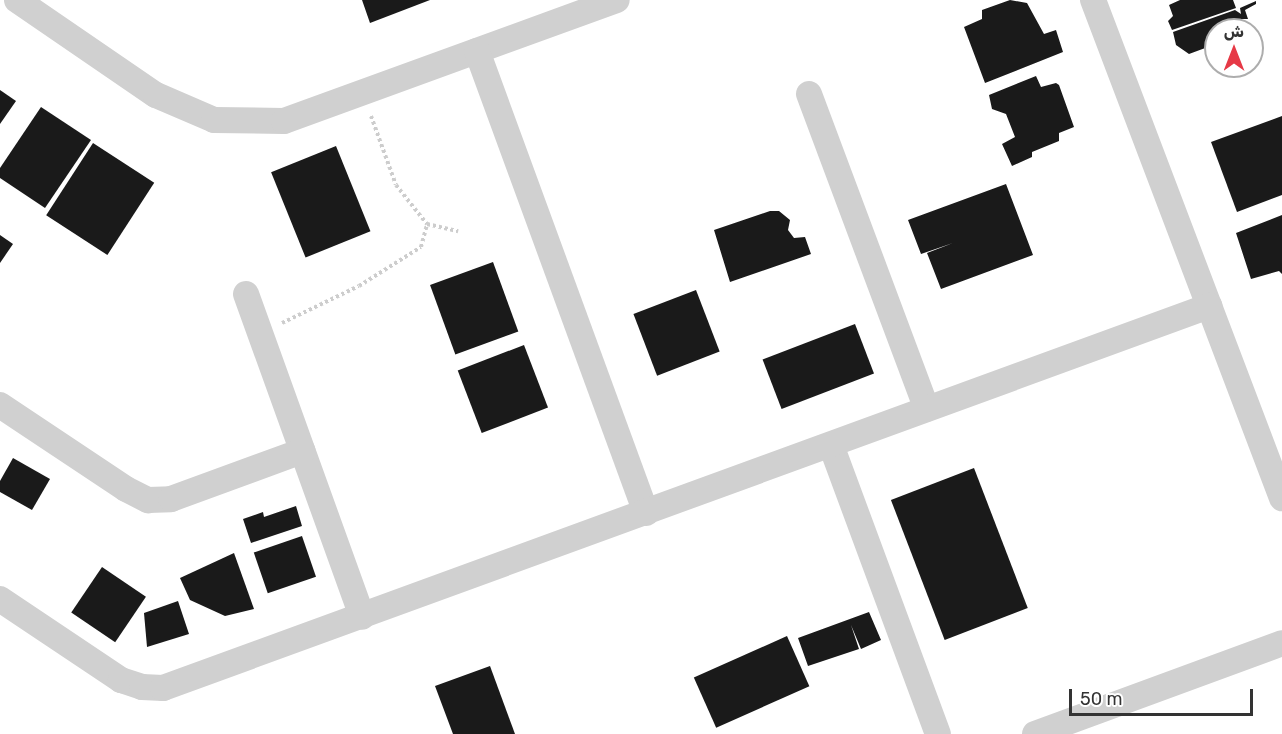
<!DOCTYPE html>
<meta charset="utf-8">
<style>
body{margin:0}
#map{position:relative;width:1282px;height:734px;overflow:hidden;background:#fff;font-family:Rubik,"Noto Sans Arabic",sans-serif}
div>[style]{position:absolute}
.building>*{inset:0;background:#1a1a1a;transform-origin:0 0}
.path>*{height:4px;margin-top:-2px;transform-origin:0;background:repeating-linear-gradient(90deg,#cdcdcd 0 3px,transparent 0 6px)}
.minor>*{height:26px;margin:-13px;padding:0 13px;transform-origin:13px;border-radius:13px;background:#d0d0d0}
span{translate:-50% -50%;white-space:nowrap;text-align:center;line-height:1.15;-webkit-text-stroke:6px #fff;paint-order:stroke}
.north{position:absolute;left:1204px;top:18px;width:60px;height:60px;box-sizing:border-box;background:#fff;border:2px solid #adadad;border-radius:50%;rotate:0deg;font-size:16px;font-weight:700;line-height:24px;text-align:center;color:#333}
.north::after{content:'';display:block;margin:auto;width:21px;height:27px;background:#e63946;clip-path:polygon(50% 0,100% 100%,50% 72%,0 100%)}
.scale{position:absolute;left:1069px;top:689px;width:184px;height:27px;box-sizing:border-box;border:3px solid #333;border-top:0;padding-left:8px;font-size:18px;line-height:21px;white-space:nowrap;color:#333;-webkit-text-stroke:4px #fff;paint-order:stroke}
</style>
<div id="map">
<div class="building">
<div style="clip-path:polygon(362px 0,430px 0,370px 23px)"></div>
<div style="clip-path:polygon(1010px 0,1027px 3px,1044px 34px,1056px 30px,1063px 52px,985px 83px,964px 27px,982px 19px,982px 10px)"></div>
<div style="clip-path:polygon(1180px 0,1233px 0,1236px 8px,1172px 30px,1168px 21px,1173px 16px,1169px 5px)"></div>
<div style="clip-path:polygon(1256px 1px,1256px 4px,1245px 10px,1248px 19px,1241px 19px,1244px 30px,1216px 30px,1216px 44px,1189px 54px,1176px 45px,1173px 32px,1235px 10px,1241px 14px,1240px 8px)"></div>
<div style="clip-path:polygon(1036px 76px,1041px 87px,1056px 83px,1059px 85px,1074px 127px,1059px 133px,1059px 141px,1032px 152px,1032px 157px,1012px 166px,1002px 144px,1015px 137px,1006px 114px,992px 109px,989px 95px)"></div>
<div style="clip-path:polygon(0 90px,16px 101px,0 124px)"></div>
<div style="clip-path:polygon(41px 107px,91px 140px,45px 208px,0 178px,0 168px)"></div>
<div style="clip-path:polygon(1282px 116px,1282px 195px,1237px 212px,1211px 142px)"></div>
<div style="left:93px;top:143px;width:73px;height:86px;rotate:33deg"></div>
<div style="left:336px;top:146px;width:92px;height:70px;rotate:68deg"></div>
<div style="clip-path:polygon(1006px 184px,1033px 255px,941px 289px,927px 253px,953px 243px,921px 254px,908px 220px)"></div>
<div style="clip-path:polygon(770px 211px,779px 211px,790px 220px,788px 230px,794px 238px,805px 237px,811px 254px,730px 282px,714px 230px)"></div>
<div style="clip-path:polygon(1282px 215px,1282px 274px,1279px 271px,1251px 279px,1236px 233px)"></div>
<div style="clip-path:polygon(0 235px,13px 244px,0 263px)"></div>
<div style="left:493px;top:262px;width:74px;height:67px;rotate:70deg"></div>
<div style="left:696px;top:290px;width:66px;height:67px;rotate:69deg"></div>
<div style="left:855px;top:324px;width:53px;height:99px;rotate:69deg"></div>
<div style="left:524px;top:345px;width:67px;height:71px;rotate:69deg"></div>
<div style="clip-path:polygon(13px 458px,50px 479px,32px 510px,0 492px,0 481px)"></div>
<div style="left:974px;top:468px;width:150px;height:89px;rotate:69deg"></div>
<div style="clip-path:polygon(296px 506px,302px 526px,251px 543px,243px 519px,263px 512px,264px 517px)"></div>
<div style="left:302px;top:536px;width:43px;height:51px;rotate:71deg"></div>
<div style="clip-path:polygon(234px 553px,254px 609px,225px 616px,190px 600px,180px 578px)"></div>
<div style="left:102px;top:567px;width:53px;height:55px;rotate:34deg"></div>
<div style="clip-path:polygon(178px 601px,189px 634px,147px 647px,144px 613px)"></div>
<div style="clip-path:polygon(869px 612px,881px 640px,861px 649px,851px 625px,859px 649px,808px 666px,798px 638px)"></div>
<div style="left:787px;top:636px;width:55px;height:102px;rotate:66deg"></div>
<div style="clip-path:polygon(490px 666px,515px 734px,453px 734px,435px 686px)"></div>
</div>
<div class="path">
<div style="left:371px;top:116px;width:73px;rotate:70.1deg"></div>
<div style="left:396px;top:185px;width:50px;rotate:51.5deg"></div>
<div style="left:427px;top:224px;width:32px;rotate:13deg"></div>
<div style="left:282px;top:323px;width:85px;rotate:-25.7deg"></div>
<div style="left:359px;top:286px;width:73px;rotate:-32.2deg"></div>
<div style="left:421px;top:247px;width:24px;rotate:-75deg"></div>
</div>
<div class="minor">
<div style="left:17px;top:0;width:168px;rotate:34.4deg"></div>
<div style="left:156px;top:95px;width:63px;rotate:23.3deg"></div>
<div style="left:214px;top:120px;width:70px;rotate:0.8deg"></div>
<div style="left:284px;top:121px;width:354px;rotate:-20deg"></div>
<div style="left:1093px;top:0;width:533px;rotate:69.22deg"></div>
<div style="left:477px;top:51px;width:492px;rotate:69.9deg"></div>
<div style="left:809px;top:94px;width:336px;rotate:69.5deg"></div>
<div style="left:246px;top:294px;width:343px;rotate:70.2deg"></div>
<div style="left:0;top:405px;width:151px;rotate:33.7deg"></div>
<div style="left:126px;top:489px;width:25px;rotate:27deg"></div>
<div style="left:148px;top:500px;width:23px;rotate:-2deg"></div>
<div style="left:171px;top:499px;width:140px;rotate:-20.1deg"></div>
<div style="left:831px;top:445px;width:308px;rotate:69.7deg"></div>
<div style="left:0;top:599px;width:146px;rotate:33.8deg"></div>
<div style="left:121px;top:680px;width:22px;rotate:18deg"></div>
<div style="left:142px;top:687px;width:21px;rotate:3deg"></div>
<div style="left:163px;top:688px;width:1114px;rotate:-20.06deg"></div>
<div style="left:1035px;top:734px;width:263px;rotate:-20.2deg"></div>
</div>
<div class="north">ش</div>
<div class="scale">50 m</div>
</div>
